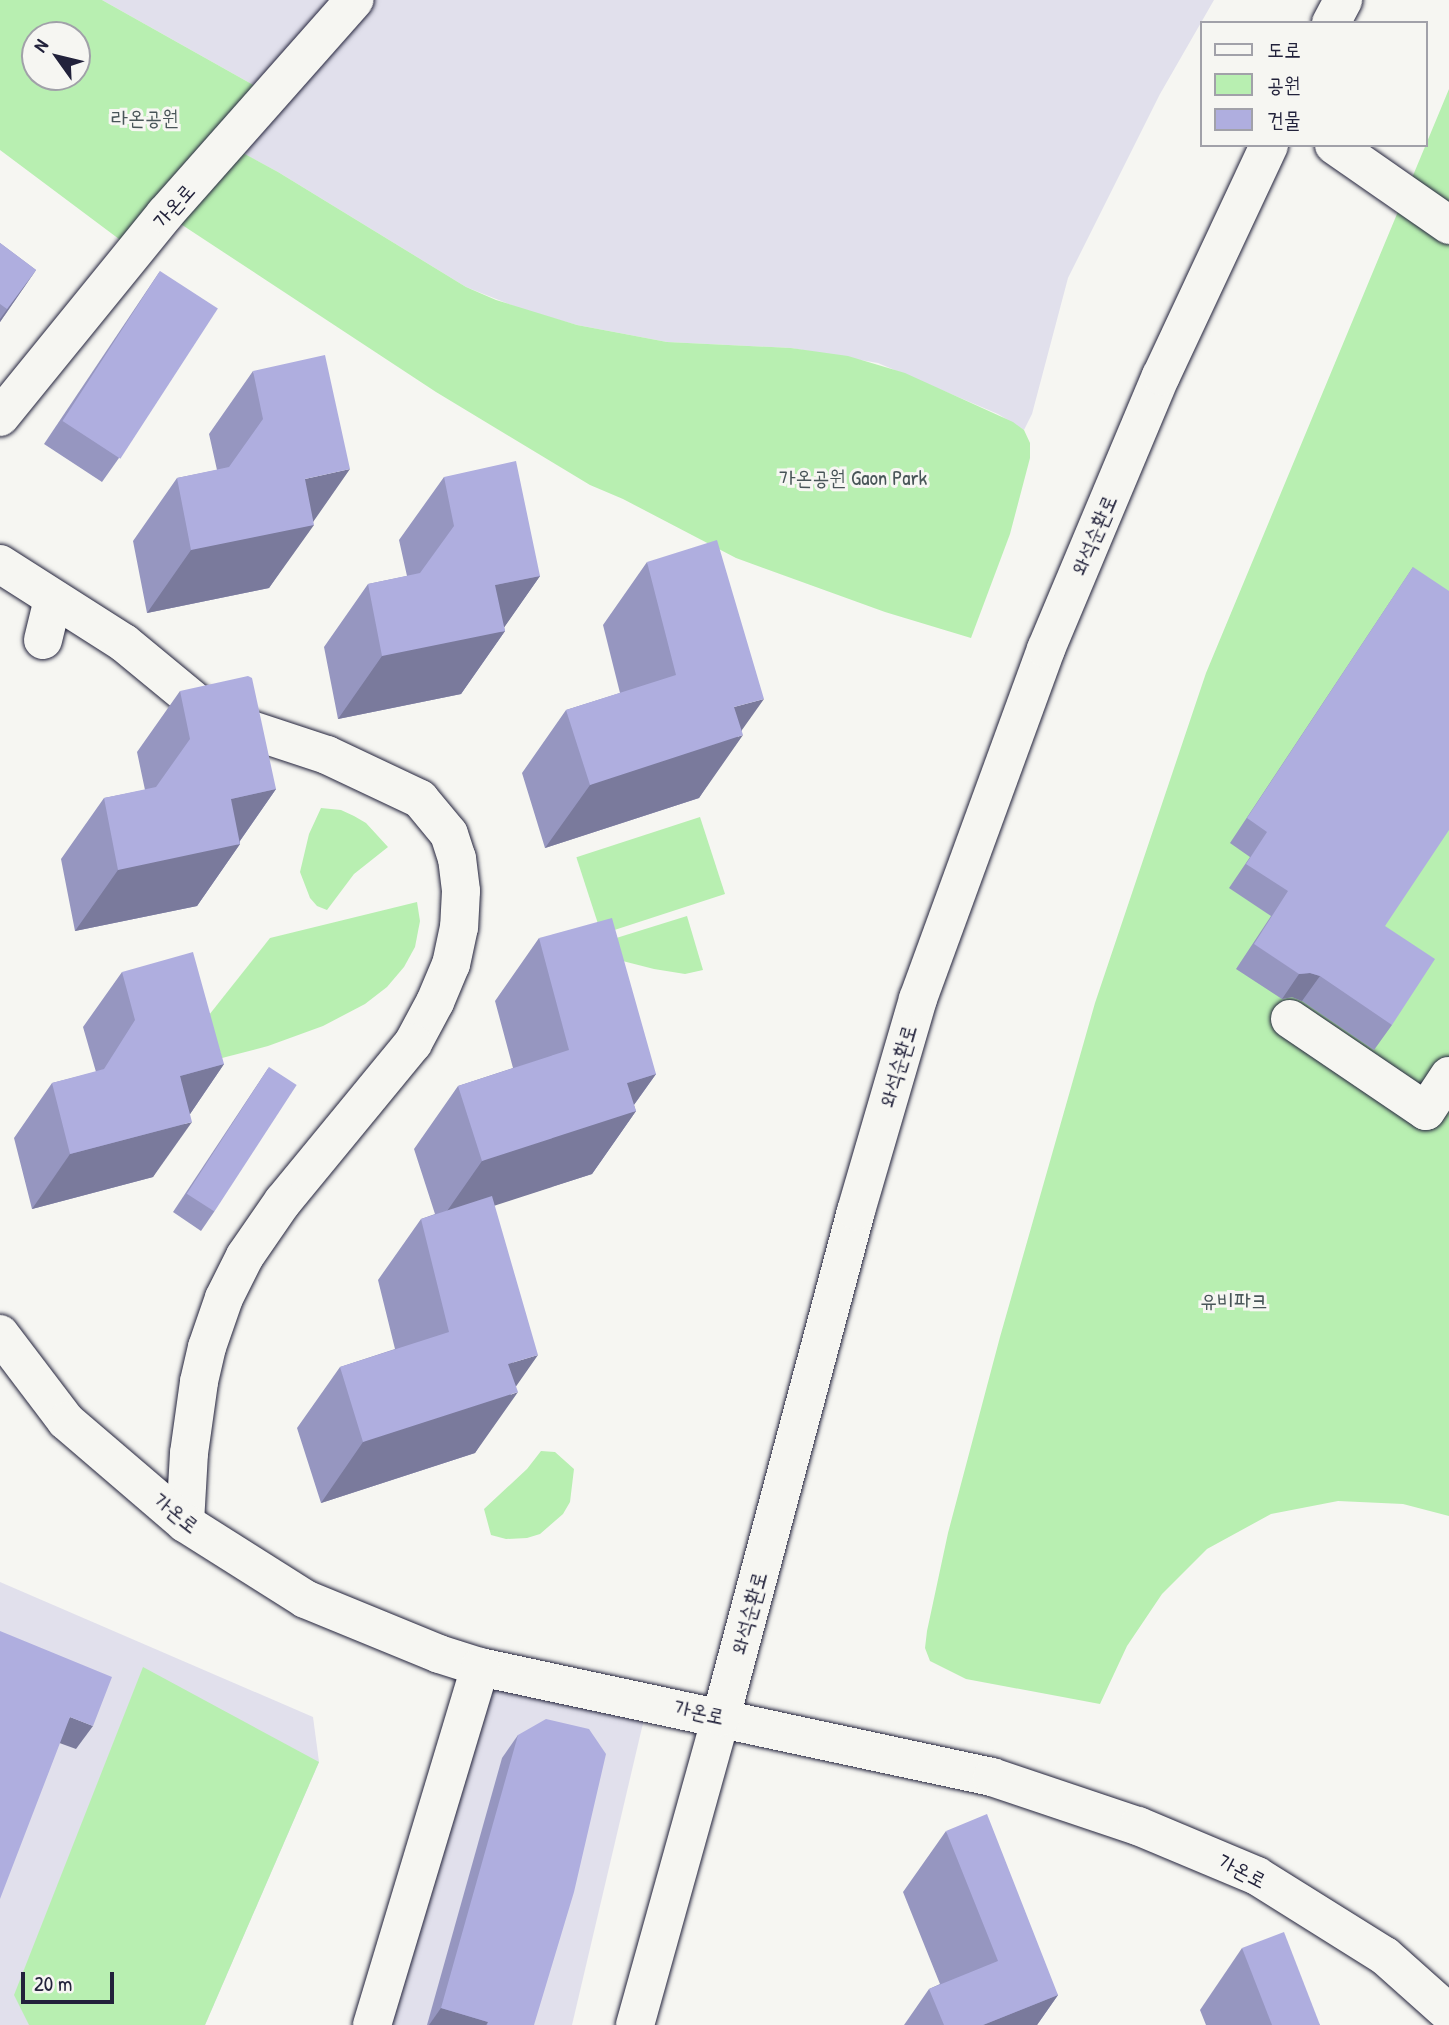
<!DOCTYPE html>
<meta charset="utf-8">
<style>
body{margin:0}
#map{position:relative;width:1449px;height:2025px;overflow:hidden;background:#f6f6f2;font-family:"Patrick Hand","Poor Story",sans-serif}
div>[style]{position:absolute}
.built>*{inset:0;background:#e1e0ec}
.green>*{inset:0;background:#b8efb1;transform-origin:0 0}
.roads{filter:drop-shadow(0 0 2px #22223b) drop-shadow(0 0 2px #22223b)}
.minor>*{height:38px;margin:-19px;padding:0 19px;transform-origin:19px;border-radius:19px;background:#f6f6f2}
.wall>*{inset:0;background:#9696c0}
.shaded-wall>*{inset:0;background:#7a7a9c}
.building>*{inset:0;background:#afaedf;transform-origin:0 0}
span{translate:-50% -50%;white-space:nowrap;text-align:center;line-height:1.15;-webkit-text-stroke:6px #f6f6f2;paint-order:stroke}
.park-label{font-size:21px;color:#485558}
.street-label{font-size:21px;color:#22223b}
.legend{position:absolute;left:1200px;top:21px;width:228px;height:126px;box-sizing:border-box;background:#f6f6f2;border:2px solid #a1a1a9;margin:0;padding:9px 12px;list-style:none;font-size:21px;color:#22223b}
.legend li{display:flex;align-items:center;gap:14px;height:35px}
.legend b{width:35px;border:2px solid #a1a1a9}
.north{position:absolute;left:21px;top:21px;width:70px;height:70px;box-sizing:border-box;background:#f6f6f2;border:2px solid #a1a1a9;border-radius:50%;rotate:304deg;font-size:19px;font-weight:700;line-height:28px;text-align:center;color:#22223b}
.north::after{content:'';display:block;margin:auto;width:24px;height:32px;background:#22223b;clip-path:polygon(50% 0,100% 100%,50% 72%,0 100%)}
.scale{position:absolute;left:21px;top:1972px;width:93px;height:32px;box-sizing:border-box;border:4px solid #22223b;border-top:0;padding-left:9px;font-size:21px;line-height:24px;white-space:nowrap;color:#22223b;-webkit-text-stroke:5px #f6f6f2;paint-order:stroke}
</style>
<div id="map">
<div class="built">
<div style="clip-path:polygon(102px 0,1214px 0,1160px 94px,1068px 278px,1032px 414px,1024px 430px,998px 414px,878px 363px,791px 348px,667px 342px,577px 325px,524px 310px,466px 287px,278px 172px,227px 145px,271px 95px)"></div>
<div style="clip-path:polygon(0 1582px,313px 1717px,319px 1762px,205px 2025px,0 2025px)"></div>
<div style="clip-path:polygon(480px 1667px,648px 1702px,572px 2025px,372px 2025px)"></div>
</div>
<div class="green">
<div style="clip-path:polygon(evenodd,0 0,102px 0,271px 95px,228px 145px,278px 172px,466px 287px,496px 300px,577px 325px,667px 342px,791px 348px,848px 356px,905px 373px,1013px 422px,1024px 430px,1030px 443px,1030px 458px,1010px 534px,971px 638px,885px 612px,736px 558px,623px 499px,590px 485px,436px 392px,167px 215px,135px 251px,0 150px,0 0,35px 35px,77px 35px,77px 77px,35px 77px,35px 35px)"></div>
<div style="clip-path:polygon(1449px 89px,1449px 1516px,1403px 1504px,1338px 1501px,1271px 1514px,1207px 1549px,1162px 1594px,1127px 1646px,1100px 1704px,966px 1679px,930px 1661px,925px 1648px,927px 1631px,948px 1533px,1000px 1337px,1095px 1003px,1206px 673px)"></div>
<div style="clip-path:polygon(321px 808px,341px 810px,354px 816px,366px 823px,388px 847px,354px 874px,327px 910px,317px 906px,310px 898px,300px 872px,309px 834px)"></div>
<div style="left:700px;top:817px;width:81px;height:130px;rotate:72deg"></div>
<div style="clip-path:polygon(417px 902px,420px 921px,415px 947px,404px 967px,387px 987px,365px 1004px,323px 1026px,268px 1046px,222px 1058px,209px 1015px,270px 938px)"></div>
<div style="clip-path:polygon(687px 916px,703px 970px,685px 974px,654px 969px,603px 956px,597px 944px)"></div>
<div style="clip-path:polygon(541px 1451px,555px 1452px,574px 1469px,570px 1502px,563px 1514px,540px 1534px,527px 1538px,506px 1539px,491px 1535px,484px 1509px,527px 1469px)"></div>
<div style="clip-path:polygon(143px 1667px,319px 1762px,205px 2025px,29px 2025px,14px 1995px)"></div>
</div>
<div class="roads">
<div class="minor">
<div style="left:1331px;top:23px;width:26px;rotate:-62deg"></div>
<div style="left:1334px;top:145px;width:140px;rotate:34.8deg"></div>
<div style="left:0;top:417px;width:262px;rotate:-50.9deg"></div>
<div style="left:165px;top:214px;width:286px;rotate:-48.5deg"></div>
<div style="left:0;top:564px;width:147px;rotate:32.5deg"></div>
<div style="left:124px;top:643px;width:118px;rotate:39.5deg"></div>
<div style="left:215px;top:718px;width:118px;rotate:18.3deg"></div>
<div style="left:327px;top:755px;width:103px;rotate:25.3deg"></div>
<div style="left:420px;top:799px;width:45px;rotate:50.4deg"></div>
<div style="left:449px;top:834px;width:25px;rotate:72deg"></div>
<div style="left:457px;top:858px;width:33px;rotate:83deg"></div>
<div style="left:461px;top:891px;width:36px;rotate:93deg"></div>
<div style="left:459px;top:927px;width:38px;rotate:102deg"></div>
<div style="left:451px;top:964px;width:41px;rotate:112.8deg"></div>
<div style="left:435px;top:1002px;width:47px;rotate:118.2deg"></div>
<div style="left:413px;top:1043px;width:205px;rotate:129.4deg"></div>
<div style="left:283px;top:1201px;width:67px;rotate:124.6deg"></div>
<div style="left:245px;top:1256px;width:47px;rotate:116.6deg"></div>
<div style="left:224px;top:1298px;width:52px;rotate:109.1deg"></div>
<div style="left:207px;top:1347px;width:36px;rotate:103deg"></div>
<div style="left:199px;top:1382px;width:72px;rotate:98deg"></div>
<div style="left:189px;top:1453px;width:70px;rotate:93.3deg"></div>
<div style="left:43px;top:640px;width:42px;rotate:-76.3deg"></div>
<div style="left:1290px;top:1019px;width:164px;rotate:34.1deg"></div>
<div style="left:1426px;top:1111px;width:42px;rotate:-56.7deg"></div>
<div style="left:0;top:1334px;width:109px;rotate:52.8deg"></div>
<div style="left:66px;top:1421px;width:157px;rotate:40.6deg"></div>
<div style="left:185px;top:1523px;width:142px;rotate:32.3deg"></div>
<div style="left:305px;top:1599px;width:145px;rotate:22.3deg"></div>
<div style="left:439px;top:1654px;width:43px;rotate:17.6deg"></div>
<div style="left:480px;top:1667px;width:524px;rotate:12.13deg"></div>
<div style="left:992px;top:1777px;width:154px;rotate:18.6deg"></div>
<div style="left:1138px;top:1826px;width:129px;rotate:22.8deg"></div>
<div style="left:1257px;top:1876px;width:151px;rotate:32deg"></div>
<div style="left:1385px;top:1956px;width:86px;rotate:41.7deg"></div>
<div style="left:372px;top:2025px;width:374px;rotate:-73.2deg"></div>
<div style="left:635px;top:2025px;width:320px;rotate:-74.4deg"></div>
<div style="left:721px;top:1717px;width:524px;rotate:-75.06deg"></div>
<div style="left:856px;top:1211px;width:221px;rotate:-73.7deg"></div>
<div style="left:918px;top:999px;width:373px;rotate:-69.9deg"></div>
<div style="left:1046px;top:649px;width:296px;rotate:-67.2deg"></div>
<div style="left:1161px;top:376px;width:255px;rotate:-64.9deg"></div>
</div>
</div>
<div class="wall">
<div style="clip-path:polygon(0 243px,36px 270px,0 322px)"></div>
<div style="clip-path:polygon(160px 271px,119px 458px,102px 482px,44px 444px)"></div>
<div style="clip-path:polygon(253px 371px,313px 522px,269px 588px,147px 613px,133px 541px,177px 478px,217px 470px,209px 434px)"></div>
<div style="clip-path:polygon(444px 477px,540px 576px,504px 627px,505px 631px,461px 694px,338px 719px,324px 647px,368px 584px,407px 576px,399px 540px)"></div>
<div style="clip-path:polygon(647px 562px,742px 730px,699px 798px,545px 848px,522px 773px,566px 710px,620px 693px,603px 625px)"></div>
<div style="clip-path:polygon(1413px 567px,1385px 926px,1392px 1025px,1374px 1050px,1302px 1001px,1292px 997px,1282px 999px,1236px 969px,1271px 916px,1229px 888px,1250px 857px,1230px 843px)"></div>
<div style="clip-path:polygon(180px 691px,276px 789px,240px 841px,240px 844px,197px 906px,75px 931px,61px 859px,104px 798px,145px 790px,137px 752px)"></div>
<div style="clip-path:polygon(539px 938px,656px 1074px,634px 1105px,636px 1111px,592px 1174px,494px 1205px,516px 1386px,475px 1453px,321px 1503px,297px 1428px,340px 1367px,395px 1349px,378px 1280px,421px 1219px,435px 1214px,414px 1149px,458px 1086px,513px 1068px,495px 1001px)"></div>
<div style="clip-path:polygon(122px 972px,224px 1064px,190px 1114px,153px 1177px,32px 1209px,14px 1138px,52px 1083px,96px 1072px,83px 1027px)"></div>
<div style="clip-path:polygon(269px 1067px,214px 1212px,201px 1231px,173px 1212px)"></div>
<div style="clip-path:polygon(518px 1735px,534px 2025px,427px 2025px,502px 1758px)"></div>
<div style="clip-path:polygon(946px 1831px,1058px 1995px,1037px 2025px,904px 2025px,929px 1989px,940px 1984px,903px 1892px)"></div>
<div style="clip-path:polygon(1242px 1948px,1320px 2025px,1206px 2025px,1200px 2010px)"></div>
</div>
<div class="shaded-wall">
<div style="clip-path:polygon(36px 270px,0 322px,0 319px)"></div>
<div style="clip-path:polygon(350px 469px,311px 525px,314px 525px,269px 588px,147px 613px,191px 550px,305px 479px)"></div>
<div style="clip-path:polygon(540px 576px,501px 632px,505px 631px,461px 694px,338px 719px,382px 656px,495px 585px)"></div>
<div style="clip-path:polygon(764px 699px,737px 737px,743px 735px,699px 798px,545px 848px,590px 785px,734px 707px)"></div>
<div style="clip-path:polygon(276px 789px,237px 845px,240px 844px,197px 906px,75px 931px,118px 870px,231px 799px)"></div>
<div style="clip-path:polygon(1310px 973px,1320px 976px,1302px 1001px,1292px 997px,1282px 999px,1299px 974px)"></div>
<div style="clip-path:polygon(224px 1064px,186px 1120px,180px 1076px)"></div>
<div style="clip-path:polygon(656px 1074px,628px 1113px,636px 1111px,592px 1174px,438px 1224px,482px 1161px,627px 1083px)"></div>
<div style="clip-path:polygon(192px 1122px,153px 1177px,32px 1209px,70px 1154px)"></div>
<div style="clip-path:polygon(538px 1355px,510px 1395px,518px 1392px,475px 1453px,321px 1503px,363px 1442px,508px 1364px)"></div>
<div style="clip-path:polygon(70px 1717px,93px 1726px,76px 1749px,54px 1741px)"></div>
<div style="clip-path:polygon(1058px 1995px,1037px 2025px,983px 2025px)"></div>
<div style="clip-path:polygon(441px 2008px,488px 2022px,486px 2025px,429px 2025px)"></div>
</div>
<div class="building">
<div style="clip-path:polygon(0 243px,36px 270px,7px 309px,0 304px)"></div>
<div style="left:160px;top:271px;width:69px;height:179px;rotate:33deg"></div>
<div style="clip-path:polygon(325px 355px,350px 469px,305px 479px,314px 525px,191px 550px,177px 478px,229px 467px,263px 419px,253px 371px)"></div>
<div style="clip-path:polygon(516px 461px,540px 576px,495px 585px,505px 631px,382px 656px,368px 584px,420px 573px,454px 526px,444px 477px)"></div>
<div style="clip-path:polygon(717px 540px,764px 699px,734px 707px,743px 735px,590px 785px,566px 710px,676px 675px,647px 562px)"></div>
<div style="clip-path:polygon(1413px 567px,1449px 591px,1449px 830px,1385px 926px,1435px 959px,1392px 1025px,1320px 976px,1310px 973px,1299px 974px,1254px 944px,1288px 891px,1246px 864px,1267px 832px,1247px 818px)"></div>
<div style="clip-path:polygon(248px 676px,252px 678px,276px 789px,231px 799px,240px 844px,118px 870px,104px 798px,156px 787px,190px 739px,180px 691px)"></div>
<div style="clip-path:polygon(612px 918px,656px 1074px,627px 1083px,636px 1111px,482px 1161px,458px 1086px,569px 1050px,539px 938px)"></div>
<div style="clip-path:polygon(193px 952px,224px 1064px,180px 1076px,192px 1122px,70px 1154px,52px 1083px,104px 1069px,135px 1020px,122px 972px)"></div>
<div style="left:269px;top:1067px;width:33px;height:151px;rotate:33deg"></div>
<div style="clip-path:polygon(492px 1196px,538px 1355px,508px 1364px,518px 1392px,363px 1442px,340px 1367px,449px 1332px,421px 1219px)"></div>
<div style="clip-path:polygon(0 1631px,112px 1677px,93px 1726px,70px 1717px,0 1899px)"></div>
<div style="clip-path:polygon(546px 1719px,589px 1729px,606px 1754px,574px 1892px,534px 2025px,487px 2025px,488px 2022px,441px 2008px,518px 1735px)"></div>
<div style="clip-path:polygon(987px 1814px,1058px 1995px,983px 2025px,944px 2025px,929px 1989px,998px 1961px,946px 1831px)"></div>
<div style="clip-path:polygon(1284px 1932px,1320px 2025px,1272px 2025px,1242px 1948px)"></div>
</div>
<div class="park-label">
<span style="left:145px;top:118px">라온공원</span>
<span style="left:853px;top:478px">가온공원 Gaon Park</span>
<span style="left:1234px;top:1301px">유비파크</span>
</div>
<div class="street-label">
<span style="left:174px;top:206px;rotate:-49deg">가온로</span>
<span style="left:1094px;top:535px;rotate:-67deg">와석순환로</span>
<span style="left:898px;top:1066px;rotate:-74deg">와석순환로</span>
<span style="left:176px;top:1513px;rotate:38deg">가온로</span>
<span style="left:749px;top:1613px;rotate:-75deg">와석순환로</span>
<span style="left:699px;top:1712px;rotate:12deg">가온로</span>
<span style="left:1242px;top:1871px;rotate:27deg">가온로</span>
</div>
<ul class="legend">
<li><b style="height:9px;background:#f6f6f2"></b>도로</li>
<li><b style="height:19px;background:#b8efb1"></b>공원</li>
<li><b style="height:19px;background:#afaedf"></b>건물</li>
</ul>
<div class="north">N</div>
<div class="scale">20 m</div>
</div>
